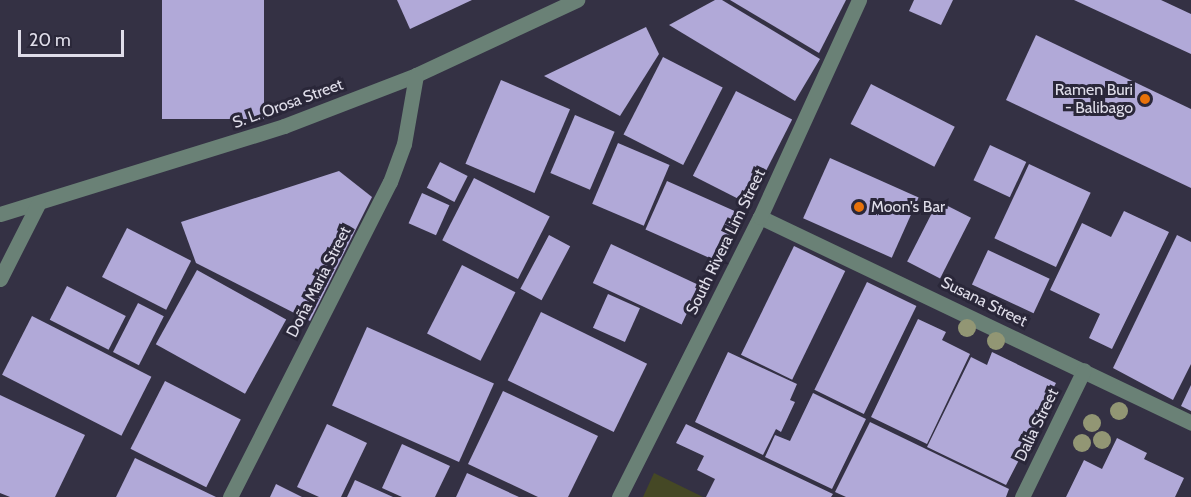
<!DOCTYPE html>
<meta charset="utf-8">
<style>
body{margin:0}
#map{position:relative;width:1191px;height:497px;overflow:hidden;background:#343144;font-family:Cabin,sans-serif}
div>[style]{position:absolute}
.green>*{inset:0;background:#454825}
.building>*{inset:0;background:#b1a9d8;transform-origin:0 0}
.minor>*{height:15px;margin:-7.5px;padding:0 7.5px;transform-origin:7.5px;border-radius:7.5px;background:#6a8176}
.trees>*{width:18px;height:18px;margin:-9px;border-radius:50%;background:#929674}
.dots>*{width:16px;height:16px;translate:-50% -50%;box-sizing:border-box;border:3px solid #2a2739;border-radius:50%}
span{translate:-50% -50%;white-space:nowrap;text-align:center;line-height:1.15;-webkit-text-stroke:6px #2a2739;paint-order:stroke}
.poi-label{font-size:16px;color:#e0deea}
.right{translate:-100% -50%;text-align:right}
.left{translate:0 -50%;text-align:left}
.street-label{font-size:16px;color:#e0deea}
.scale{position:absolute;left:18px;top:30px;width:106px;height:27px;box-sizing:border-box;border:3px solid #e0deea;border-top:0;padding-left:8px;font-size:18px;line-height:21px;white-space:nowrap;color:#e0deea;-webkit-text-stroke:4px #2a2739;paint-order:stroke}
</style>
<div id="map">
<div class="green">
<div style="clip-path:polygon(654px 473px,703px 497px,643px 497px)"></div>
</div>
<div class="building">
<div style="left:162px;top:0;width:102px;height:119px"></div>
<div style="clip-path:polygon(397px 0,472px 0,410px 29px)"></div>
<div style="clip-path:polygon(715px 0,722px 0,820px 59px,795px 101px,669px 25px)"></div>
<div style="clip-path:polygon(730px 0,846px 0,819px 53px)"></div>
<div style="clip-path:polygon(914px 0,953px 0,941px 25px,909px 11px)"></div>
<div style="clip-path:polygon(1074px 0,1161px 0,1191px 14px,1191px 54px)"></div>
<div style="clip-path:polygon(646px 27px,659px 54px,620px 116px,544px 76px)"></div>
<div style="clip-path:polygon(1036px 35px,1191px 109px,1191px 188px,1006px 100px)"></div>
<div style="left:663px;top:57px;width:67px;height:87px;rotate:27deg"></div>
<div style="left:501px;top:80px;width:75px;height:91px;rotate:23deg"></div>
<div style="left:871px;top:84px;width:94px;height:45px;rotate:27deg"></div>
<div style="left:736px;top:91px;width:63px;height:95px;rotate:27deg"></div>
<div style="left:575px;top:115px;width:43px;height:63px;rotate:23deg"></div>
<div style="left:618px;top:143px;width:56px;height:66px;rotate:23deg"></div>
<div style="left:990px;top:145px;width:40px;height:39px;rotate:25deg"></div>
<div style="left:830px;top:158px;width:97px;height:66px;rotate:24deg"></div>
<div style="left:440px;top:162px;width:31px;height:29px;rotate:27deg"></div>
<div style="left:1029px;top:164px;width:68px;height:82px;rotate:25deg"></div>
<div style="clip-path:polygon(339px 171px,372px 197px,310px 321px,196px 263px,181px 222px)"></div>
<div style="left:474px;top:178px;width:85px;height:70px;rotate:27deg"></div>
<div style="left:667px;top:181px;width:82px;height:53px;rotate:24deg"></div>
<div style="left:422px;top:193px;width:30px;height:33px;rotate:24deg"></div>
<div style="left:938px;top:201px;width:37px;height:68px;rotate:27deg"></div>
<div style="clip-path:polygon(1124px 211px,1169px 232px,1112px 349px,1089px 338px,1100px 314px,1050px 290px,1082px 223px,1111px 237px)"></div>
<div style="left:127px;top:228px;width:72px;height:55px;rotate:27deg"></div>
<div style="left:549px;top:235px;width:24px;height:61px;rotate:28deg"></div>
<div style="clip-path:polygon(1177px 235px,1191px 242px,1191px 364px,1173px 400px,1113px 368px)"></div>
<div style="left:611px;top:244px;width:98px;height:43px;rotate:25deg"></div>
<div style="left:794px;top:246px;width:57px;height:121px;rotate:26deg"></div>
<div style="left:988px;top:250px;width:68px;height:38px;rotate:25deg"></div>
<div style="left:462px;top:265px;width:60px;height:77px;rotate:27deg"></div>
<div style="left:197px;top:270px;width:102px;height:85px;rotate:29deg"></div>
<div style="left:867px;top:282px;width:55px;height:120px;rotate:26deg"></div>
<div style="left:67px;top:286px;width:66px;height:38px;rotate:27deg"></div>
<div style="left:608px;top:294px;width:35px;height:37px;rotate:24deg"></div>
<div style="left:138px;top:303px;width:29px;height:55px;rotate:27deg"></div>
<div style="left:541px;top:312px;width:118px;height:76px;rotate:26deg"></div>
<div style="left:32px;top:316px;width:134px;height:66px;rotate:27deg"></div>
<div style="clip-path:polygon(918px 319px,946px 332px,942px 340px,970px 354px,927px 444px,871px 417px)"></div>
<div style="left:367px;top:327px;width:139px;height:86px;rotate:24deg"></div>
<div style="clip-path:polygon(728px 352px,797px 384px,790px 400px,795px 402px,781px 432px,776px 429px,763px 455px,695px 422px)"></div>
<div style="clip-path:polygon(992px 352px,1056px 383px,1038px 419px,1044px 422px,1025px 461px,1020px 458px,1006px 485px,927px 447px,971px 357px,987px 365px)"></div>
<div style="left:165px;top:381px;width:85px;height:76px;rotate:27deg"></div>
<div style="clip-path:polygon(1191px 385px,1191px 411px,1181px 406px)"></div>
<div style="clip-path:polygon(503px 391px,598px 436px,568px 497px,538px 497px,468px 464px)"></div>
<div style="clip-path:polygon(813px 393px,866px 419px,832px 489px,765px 457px,775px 435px,790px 441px)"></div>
<div style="clip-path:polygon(0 395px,85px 435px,55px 497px,10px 497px,0 493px)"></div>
<div style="clip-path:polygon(870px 422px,1009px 489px,1006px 497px,846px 497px,835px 492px)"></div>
<div style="clip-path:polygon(327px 424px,367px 443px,341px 497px,319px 497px,297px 487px)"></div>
<div style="clip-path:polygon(686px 424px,833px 494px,831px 497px,706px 497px,715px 479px,697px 470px,704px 456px,676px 443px)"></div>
<div style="clip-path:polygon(1117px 438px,1147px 453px,1144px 459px,1184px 478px,1175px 497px,1066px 497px,1084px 460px,1102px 469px)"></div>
<div style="clip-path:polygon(402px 444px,450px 466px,435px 497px,402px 497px,382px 488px)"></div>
<div style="clip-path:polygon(135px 458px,216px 497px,116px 497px)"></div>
<div style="clip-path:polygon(467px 473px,519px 497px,456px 497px)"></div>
<div style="clip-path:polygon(355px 480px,393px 497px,347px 497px)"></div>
<div style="clip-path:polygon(276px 484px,302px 497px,270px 497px)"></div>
</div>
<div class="minor">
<div style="left:0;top:214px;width:297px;rotate:-17.2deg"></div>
<div style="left:284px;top:126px;width:142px;rotate:-21.1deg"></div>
<div style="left:416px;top:75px;width:178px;rotate:-25deg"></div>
<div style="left:760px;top:217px;width:478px;rotate:25.5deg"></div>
<div style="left:0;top:279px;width:84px;rotate:-63.1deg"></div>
<div style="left:230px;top:497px;width:353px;rotate:-63.1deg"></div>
<div style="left:390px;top:182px;width:40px;rotate:-69.8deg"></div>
<div style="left:404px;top:144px;width:70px;rotate:-80.1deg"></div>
<div style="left:619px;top:497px;width:313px;rotate:-63.3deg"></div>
<div style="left:760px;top:217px;width:239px;rotate:-65.5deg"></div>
<div style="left:1022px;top:497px;width:141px;rotate:-64deg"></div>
</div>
<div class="trees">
<div style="left:967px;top:328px"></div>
<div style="left:996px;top:341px"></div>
<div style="left:1119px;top:411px"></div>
<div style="left:1092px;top:423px"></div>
<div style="left:1102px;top:440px"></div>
<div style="left:1082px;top:443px"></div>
</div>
<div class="dots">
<div style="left:1145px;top:99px;background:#e8710a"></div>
<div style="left:859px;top:207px;background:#e8710a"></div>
</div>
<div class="poi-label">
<span class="right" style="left:1133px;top:99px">Ramen Buri<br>- Balibago</span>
<span class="left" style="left:871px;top:207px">Moon's Bar</span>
</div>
<div class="street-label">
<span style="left:288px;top:104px;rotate:-20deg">S. L. Orosa Street</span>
<span style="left:726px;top:242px;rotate:-64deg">South Rivera Lim Street</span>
<span style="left:319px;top:282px;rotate:-63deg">Doña Maria Street</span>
<span style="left:984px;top:302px;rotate:26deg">Susana Street</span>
<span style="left:1037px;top:425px;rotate:-64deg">Dalia Street</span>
</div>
<div class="scale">20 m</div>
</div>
